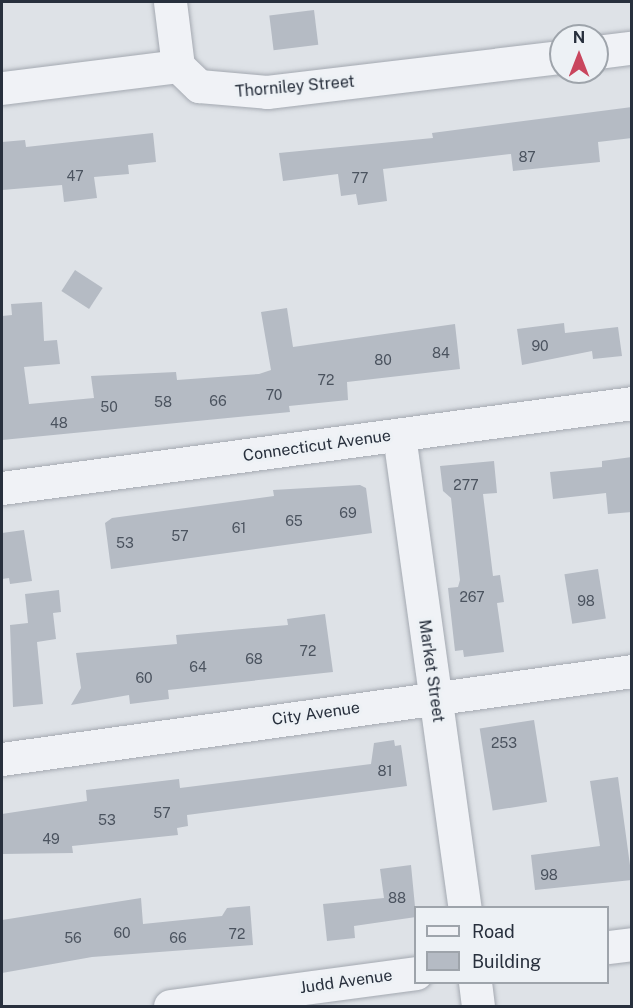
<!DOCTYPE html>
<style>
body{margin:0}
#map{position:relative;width:633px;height:1008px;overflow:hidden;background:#dee2e7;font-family:"Public Sans",sans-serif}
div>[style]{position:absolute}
.building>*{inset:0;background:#b5bbc4;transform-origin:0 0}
.roads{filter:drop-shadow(0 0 2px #a4a9b1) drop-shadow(0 0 2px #a4a9b1)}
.minor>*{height:33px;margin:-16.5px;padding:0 16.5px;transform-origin:16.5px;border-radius:16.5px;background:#f0f2f6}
span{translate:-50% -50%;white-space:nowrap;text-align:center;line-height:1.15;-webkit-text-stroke:6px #edf1f5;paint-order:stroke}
.number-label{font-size:14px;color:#4b535f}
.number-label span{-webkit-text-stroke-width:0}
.street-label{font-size:16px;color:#28303d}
.frame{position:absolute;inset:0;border:3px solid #28303d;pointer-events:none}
.legend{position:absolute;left:414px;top:906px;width:195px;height:78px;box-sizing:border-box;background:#edf1f5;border:2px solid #9ea4ab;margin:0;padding:8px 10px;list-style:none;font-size:18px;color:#28303d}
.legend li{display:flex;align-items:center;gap:12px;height:30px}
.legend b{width:30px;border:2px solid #9ea4ab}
.north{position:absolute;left:549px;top:24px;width:60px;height:60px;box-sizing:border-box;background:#edf1f5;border:2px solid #9ea4ab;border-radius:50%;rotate:0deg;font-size:16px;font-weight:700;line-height:24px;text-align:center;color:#28303d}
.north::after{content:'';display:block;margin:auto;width:21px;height:27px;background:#c9465e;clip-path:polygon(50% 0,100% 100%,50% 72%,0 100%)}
</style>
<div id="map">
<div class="building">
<div style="left:314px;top:10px;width:35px;height:45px;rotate:83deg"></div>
<div style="clip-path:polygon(632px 107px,632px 138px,598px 142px,600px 162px,513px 171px,511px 154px,383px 169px,387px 201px,358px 205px,356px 194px,341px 196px,338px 174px,283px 181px,279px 153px,433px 138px,432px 133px)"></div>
<div style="clip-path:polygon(153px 133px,156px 162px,128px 165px,129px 174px,94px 177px,97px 198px,64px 202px,62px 185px,2px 190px,2px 142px,25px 140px,26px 147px)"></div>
<div style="left:75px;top:270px;width:33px;height:25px;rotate:33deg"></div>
<div style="clip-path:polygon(42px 302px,44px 341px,57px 340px,60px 364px,24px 367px,29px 404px,94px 398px,91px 376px,176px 372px,177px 380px,259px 374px,271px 370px,261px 312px,287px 308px,293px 347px,455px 324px,460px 369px,347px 382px,348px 400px,289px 406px,290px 412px,2px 440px,2px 316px,12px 315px,11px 304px)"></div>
<div style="clip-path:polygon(564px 323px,565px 333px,618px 327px,622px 356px,593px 359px,592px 351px,522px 365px,517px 329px)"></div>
<div style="clip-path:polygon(632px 457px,632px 512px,608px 514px,606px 493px,553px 499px,550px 472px,602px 467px,602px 461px)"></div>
<div style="clip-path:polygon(494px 461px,497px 493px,483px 494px,493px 576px,500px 575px,504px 602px,497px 603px,504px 652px,464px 657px,463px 650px,455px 651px,448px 588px,458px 587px,460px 580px,451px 498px,443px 491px,440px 466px)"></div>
<div style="clip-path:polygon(360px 485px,366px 488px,372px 533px,111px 569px,105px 523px,112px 518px,274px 496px,273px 490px)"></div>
<div style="clip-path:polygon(24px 530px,32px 581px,10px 584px,9px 578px,2px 579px,2px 533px)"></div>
<div style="left:598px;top:569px;width:50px;height:34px;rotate:81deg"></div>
<div style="clip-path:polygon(59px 590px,61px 612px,53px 613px,56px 639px,37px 642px,43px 704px,13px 707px,10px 625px,28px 623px,25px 594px)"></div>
<div style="clip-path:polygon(325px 614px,333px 672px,168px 690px,169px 699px,130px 704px,129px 695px,71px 705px,81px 688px,76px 653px,177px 644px,176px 635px,288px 625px,287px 619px)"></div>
<div style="left:534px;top:720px;width:83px;height:55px;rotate:81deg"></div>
<div style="clip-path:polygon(394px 740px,395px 746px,401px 745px,407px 786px,187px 815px,188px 826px,177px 828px,178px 835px,72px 846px,73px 853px,2px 854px,2px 814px,87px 801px,86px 790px,179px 779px,180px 788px,371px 764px,374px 743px)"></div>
<div style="clip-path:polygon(618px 777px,632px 880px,535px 890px,531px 855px,600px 846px,590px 781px)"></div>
<div style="clip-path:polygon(411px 865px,416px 917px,354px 926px,355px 938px,327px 941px,323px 904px,384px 898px,380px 869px)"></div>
<div style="clip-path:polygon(141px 898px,143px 924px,222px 916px,227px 908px,250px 906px,253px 945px,92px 957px,2px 973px,2px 920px)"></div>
</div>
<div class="roads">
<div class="minor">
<div style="left:170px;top:2px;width:64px;rotate:82.9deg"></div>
<div style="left:597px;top:52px;width:35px;rotate:-7deg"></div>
<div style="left:178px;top:66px;width:29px;rotate:44deg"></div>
<div style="left:199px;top:86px;width:68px;rotate:5deg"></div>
<div style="left:267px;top:92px;width:296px;rotate:-6.8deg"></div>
<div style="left:2px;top:88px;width:177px;rotate:-7.1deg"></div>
<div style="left:399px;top:435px;width:478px;rotate:82.1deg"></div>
<div style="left:2px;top:488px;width:636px;rotate:-7.68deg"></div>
<div style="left:2px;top:759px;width:636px;rotate:-7.95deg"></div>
<div style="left:608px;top:947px;width:24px;rotate:-7deg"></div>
<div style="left:475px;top:982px;width:24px;rotate:83deg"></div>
<div style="left:170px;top:1006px;width:248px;rotate:-7.6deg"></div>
</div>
</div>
<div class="number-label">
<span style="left:527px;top:157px">87</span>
<span style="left:75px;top:176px">47</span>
<span style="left:360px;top:178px">77</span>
<span style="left:540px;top:346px">90</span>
<span style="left:441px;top:353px">84</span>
<span style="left:383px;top:360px">80</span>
<span style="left:326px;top:380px">72</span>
<span style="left:274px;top:395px">70</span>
<span style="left:218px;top:401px">66</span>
<span style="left:163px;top:402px">58</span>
<span style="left:109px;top:407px">50</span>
<span style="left:59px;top:423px">48</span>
<span style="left:466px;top:485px">277</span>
<span style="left:348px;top:513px">69</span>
<span style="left:294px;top:521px">65</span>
<span style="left:239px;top:528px">61</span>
<span style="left:180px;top:536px">57</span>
<span style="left:125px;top:543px">53</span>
<span style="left:472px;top:597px">267</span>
<span style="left:586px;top:601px">98</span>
<span style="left:308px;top:651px">72</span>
<span style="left:254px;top:659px">68</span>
<span style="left:198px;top:667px">64</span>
<span style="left:144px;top:678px">60</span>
<span style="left:504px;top:743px">253</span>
<span style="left:385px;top:771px">81</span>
<span style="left:162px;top:813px">57</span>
<span style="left:107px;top:820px">53</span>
<span style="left:51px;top:839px">49</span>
<span style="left:549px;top:875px">98</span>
<span style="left:397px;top:898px">88</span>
<span style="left:122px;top:933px">60</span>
<span style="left:237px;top:934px">72</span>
<span style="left:73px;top:938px">56</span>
<span style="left:178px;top:938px">66</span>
</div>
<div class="street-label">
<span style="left:295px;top:87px;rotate:-5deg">Thorniley Street</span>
<span style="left:317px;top:446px;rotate:-8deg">Connecticut Avenue</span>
<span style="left:431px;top:671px;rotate:82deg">Market Street</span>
<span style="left:316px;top:714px;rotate:-8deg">City Avenue</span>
<span style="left:346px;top:982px;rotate:-8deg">Judd Avenue</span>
</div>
<div class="frame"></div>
<ul class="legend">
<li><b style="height:8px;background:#f0f2f6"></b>Road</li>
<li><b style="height:16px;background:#b5bbc4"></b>Building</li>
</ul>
<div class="north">N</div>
</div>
